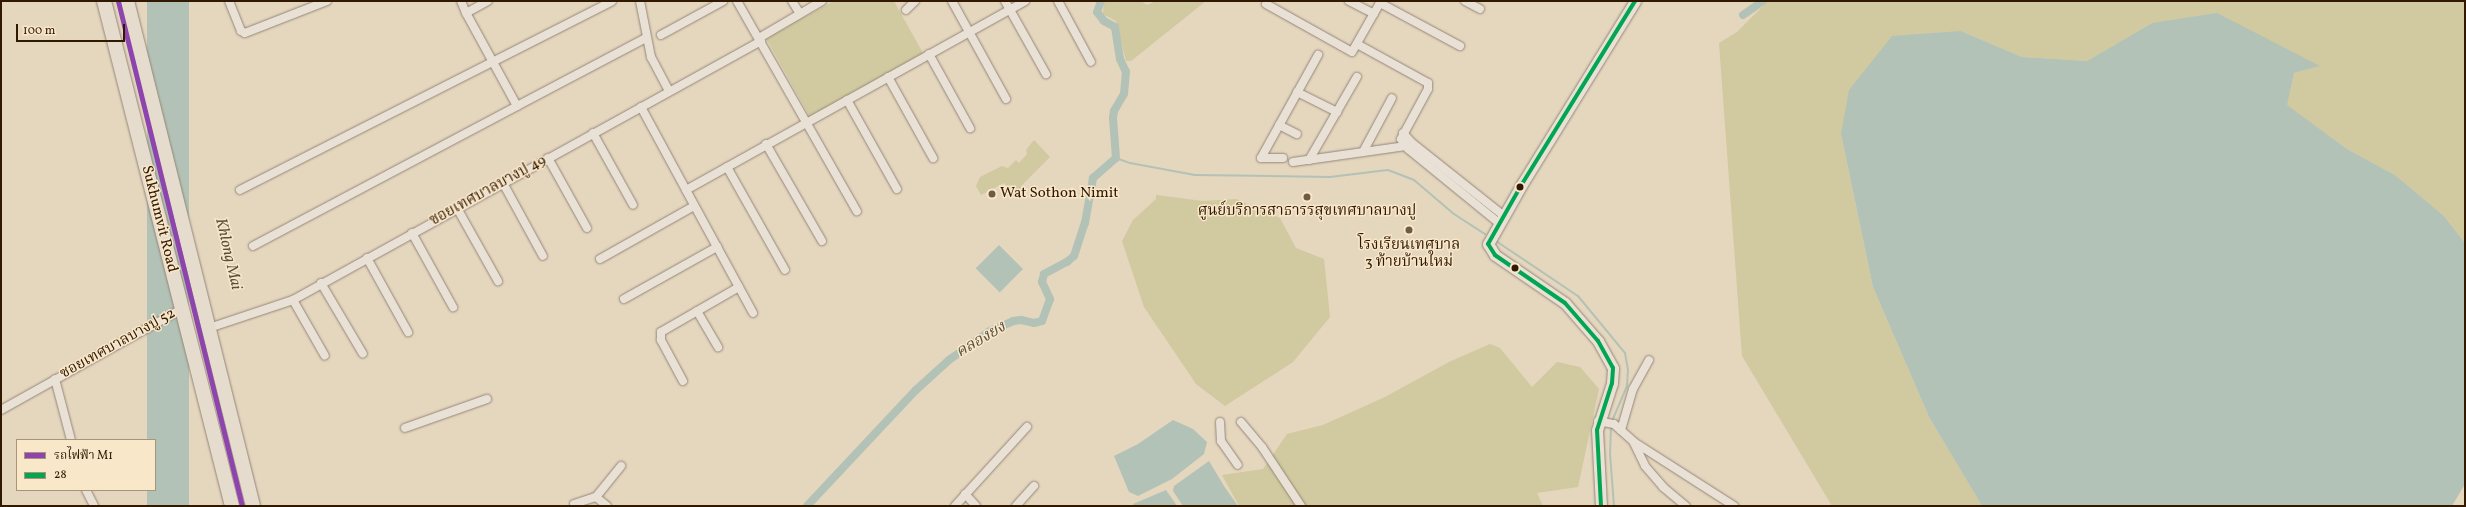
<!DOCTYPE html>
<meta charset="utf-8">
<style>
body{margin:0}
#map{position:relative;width:2466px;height:507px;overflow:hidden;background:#e5d6be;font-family:Vollkorn,"Noto Serif Thai",serif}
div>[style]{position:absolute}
.green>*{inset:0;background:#d1c9a0}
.water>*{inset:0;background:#b3c2b6;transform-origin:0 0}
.stream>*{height:2px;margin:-1px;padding:0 1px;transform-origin:1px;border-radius:1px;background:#b3c2b6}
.canal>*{height:8px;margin:-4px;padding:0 4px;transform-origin:4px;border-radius:4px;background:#b3c2b6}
.roads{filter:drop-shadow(0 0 1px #938778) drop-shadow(0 0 1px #938778)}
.street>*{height:8px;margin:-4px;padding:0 4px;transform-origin:4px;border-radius:4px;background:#e9e1d5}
.secondary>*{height:11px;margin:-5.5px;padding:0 5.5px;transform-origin:5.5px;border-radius:5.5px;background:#e9e1d5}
.highway>*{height:14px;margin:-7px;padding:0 7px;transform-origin:7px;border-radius:7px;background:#e5dcce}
.bus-1>*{height:4px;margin:-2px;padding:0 2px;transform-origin:2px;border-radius:2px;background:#00a651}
.metro-1>*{height:5px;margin:-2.5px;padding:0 2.5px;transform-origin:2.5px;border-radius:2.5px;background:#8e44ad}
.dots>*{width:11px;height:11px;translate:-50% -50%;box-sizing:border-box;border:2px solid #f9e7ca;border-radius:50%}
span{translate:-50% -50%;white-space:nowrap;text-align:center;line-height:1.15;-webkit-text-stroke:3px #f9e7ca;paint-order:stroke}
.street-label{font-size:15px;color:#301801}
.poi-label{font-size:15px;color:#301801}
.left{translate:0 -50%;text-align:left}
.water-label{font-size:16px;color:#56503f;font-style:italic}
.frame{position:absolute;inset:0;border:2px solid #301801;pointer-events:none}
.legend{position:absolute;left:16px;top:439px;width:140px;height:52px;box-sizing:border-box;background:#f9e7ca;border:1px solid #a9947a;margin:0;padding:5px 7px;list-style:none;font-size:12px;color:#301801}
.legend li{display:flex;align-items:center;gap:8px;height:20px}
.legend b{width:20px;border:1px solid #a9947a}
.scale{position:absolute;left:16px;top:24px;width:109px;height:18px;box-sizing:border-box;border:2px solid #301801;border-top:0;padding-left:5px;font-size:12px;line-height:14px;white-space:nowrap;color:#301801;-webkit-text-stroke:3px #f9e7ca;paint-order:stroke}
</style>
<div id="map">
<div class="green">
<div style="clip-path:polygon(834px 1px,894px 1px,924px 55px,810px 117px,766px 38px)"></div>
<div style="clip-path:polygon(1104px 1px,1141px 1px,1147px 5px,1156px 1px,1206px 1px,1131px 61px,1126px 61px,1116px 21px,1103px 14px)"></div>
<div style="clip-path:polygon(1768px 1px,2465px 1px,2465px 243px,2444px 216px,2395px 175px,2347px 149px,2286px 105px,2294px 73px,2319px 66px,2268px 41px,2152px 23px,2087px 61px,2022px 57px,1961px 31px,1841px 134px,1873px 287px,1929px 417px,1982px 506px,1832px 506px,1742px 356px,1719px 43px,1737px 32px)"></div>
<div style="clip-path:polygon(1034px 140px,1050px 157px,1022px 185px,1017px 199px,1004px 183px,981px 195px,976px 186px,980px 177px,1002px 166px,1008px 168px,1016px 160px,1019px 163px,1027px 154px,1026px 150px)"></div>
<div style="clip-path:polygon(1156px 195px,1203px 201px,1236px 199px,1280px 218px,1296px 248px,1324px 259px,1330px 317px,1293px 362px,1225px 406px,1196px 384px,1144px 307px,1122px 241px,1133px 220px,1156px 199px)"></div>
<div style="clip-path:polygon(1490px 344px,1500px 348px,1532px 387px,1557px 362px,1580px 367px,1599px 389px,1578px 487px,1537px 493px,1543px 506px,1239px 506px,1222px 475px,1263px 469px,1287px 434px,1323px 425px,1385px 397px,1449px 362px)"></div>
</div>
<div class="water">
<div style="left:147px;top:1px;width:42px;height:520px"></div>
<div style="clip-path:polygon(2217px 13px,2320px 66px,2294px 73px,2287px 105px,2347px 149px,2395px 175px,2444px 216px,2465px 243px,2465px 484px,2452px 506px,1982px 506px,1929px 417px,1873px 287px,1841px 134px,1849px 90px,1892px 36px,1961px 31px,2022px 57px,2087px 61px,2152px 23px)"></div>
<div style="left:999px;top:245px;width:34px;height:33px;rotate:45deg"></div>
<div style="clip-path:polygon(1173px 420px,1193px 429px,1207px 442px,1204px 454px,1172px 479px,1138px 496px,1129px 492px,1114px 456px,1138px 444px)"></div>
<div style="clip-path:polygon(1209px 461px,1224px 486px,1238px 506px,1183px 506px,1173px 491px,1174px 486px)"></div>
<div style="clip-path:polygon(1166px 490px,1177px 506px,1134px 506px,1133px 504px)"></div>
</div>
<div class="stream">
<div style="left:1116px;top:158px;width:15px;rotate:20deg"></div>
<div style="left:1130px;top:163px;width:66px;rotate:10.5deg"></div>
<div style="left:1195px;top:175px;width:135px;rotate:0.8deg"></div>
<div style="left:1330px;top:177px;width:58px;rotate:-6.9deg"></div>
<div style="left:1388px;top:170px;width:28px;rotate:21deg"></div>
<div style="left:1414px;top:180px;width:52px;rotate:40.4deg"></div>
<div style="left:1454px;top:214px;width:37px;rotate:33deg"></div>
<div style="left:1496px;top:241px;width:99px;rotate:33.9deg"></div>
<div style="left:1578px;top:296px;width:74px;rotate:50.5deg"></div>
<div style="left:1625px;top:353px;width:17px;rotate:80deg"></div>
<div style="left:1628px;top:370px;width:16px;rotate:94deg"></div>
<div style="left:1627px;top:386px;width:38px;rotate:113deg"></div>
<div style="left:1611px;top:426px;width:28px;rotate:92deg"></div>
<div style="left:1610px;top:454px;width:52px;rotate:85.6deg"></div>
</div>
<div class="canal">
<div style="left:1743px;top:15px;width:24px;rotate:-35deg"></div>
<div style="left:807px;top:506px;width:159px;rotate:-46.8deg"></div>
<div style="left:916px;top:390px;width:45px;rotate:-42.3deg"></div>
<div style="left:949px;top:360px;width:50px;rotate:-35.3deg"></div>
<div style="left:990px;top:331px;width:25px;rotate:-23deg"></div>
<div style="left:1013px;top:321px;width:8px;rotate:-7deg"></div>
<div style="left:1021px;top:320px;width:13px;rotate:13deg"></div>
<div style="left:1034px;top:323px;width:8px;rotate:-14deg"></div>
<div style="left:1042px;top:321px;width:23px;rotate:-70deg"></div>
<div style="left:1050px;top:299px;width:19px;rotate:-115deg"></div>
<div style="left:1042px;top:282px;width:8px;rotate:-76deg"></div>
<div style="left:1044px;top:274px;width:26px;rotate:-28deg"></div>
<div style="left:1067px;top:262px;width:9px;rotate:-41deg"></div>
<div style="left:1074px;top:256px;width:35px;rotate:-72deg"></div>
<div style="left:1085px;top:223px;width:46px;rotate:-79.9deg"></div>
<div style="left:1093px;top:178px;width:30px;rotate:-41deg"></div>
<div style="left:1116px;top:158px;width:40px;rotate:-94.3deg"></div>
<div style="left:1113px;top:118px;width:7px;rotate:-82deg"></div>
<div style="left:1114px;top:111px;width:20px;rotate:-60deg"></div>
<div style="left:1124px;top:94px;width:22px;rotate:-85deg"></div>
<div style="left:1126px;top:72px;width:14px;rotate:-115deg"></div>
<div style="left:1120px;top:59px;width:32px;rotate:-99deg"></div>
<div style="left:1115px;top:27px;width:13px;rotate:-151deg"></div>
<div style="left:1104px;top:21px;width:11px;rotate:-128deg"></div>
<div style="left:1097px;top:12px;width:12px;rotate:-70deg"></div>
</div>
<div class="roads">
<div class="street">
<div style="left:229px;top:1px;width:32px;rotate:68deg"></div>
<div style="left:241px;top:31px;width:4px;rotate:27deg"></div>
<div style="left:245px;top:33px;width:88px;rotate:-21.3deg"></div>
<div style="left:461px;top:1px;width:13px;rotate:67deg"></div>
<div style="left:640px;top:1px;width:57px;rotate:78.9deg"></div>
<div style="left:651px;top:57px;width:38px;rotate:62deg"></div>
<div style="left:737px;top:1px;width:242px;rotate:60.3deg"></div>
<div style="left:792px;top:1px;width:15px;rotate:58deg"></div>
<div style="left:952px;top:1px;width:112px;rotate:61.1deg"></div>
<div style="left:1005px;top:1px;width:84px;rotate:60.7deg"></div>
<div style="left:1058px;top:1px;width:69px;rotate:61.6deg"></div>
<div style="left:1349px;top:1px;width:28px;rotate:27deg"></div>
<div style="left:1465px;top:1px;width:17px;rotate:28deg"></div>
<div style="left:1380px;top:3px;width:91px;rotate:28.3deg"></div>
<div style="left:1266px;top:4px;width:98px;rotate:29.2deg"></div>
<div style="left:1352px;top:52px;width:59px;rotate:-60.4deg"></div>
<div style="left:906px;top:10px;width:13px;rotate:-45deg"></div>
<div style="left:661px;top:35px;width:71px;rotate:-28.7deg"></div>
<div style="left:759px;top:38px;width:73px;rotate:-30.4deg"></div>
<div style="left:1357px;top:44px;width:81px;rotate:28.8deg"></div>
<div style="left:1428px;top:83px;width:6px;rotate:90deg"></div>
<div style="left:1428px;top:89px;width:57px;rotate:118.4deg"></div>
<div style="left:1401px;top:139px;width:12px;rotate:55deg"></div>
<div style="left:1408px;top:149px;width:117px;rotate:39.1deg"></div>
<div style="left:929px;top:54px;width:85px;rotate:61deg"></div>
<div style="left:888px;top:77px;width:93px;rotate:60.9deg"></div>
<div style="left:1297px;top:92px;width:45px;rotate:26.6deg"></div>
<div style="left:847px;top:100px;width:102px;rotate:60.7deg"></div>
<div style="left:517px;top:106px;width:146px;rotate:-27.8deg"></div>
<div style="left:641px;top:107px;width:94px;rotate:61.5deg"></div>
<div style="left:686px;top:190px;width:388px;rotate:-29.1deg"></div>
<div style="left:1279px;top:125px;width:20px;rotate:27deg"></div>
<div style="left:593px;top:133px;width:82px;rotate:60.9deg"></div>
<div style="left:1403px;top:133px;width:13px;rotate:48deg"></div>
<div style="left:1412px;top:143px;width:116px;rotate:38.4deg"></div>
<div style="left:766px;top:144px;width:112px;rotate:60deg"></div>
<div style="left:1363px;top:152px;width:61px;rotate:-61.8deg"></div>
<div style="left:548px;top:158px;width:80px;rotate:60.9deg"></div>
<div style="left:1283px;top:158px;width:22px;rotate:180deg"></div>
<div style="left:1261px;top:158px;width:118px;rotate:-61deg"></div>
<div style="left:1309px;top:160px;width:96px;rotate:-60deg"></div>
<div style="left:1293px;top:162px;width:114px;rotate:-8.1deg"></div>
<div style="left:727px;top:167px;width:118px;rotate:60.6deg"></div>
<div style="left:503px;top:183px;width:83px;rotate:61.3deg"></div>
<div style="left:240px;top:190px;width:417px;rotate:-26.9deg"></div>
<div style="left:686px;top:190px;width:140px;rotate:61.4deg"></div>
<div style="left:457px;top:208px;width:84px;rotate:60.7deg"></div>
<div style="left:412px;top:233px;width:85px;rotate:61deg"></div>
<div style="left:253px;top:246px;width:299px;rotate:-27.9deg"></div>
<div style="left:517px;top:106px;width:106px;rotate:-118.7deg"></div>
<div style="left:466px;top:13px;width:25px;rotate:-29deg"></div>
<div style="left:367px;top:258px;width:85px;rotate:61deg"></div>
<div style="left:600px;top:259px;width:108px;rotate:-29.4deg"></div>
<div style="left:321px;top:283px;width:82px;rotate:59.4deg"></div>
<div style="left:624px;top:299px;width:107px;rotate:-29.2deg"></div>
<div style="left:293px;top:300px;width:64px;rotate:60.3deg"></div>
<div style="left:697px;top:311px;width:42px;rotate:59.7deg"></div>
<div style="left:209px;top:328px;width:89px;rotate:-18.4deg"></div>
<div style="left:293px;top:300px;width:535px;rotate:-28.96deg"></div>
<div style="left:55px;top:379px;width:63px;rotate:75.3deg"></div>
<div style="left:683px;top:381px;width:47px;rotate:-118.2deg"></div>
<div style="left:661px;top:340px;width:8px;rotate:-90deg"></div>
<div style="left:661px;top:332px;width:90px;rotate:-30deg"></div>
<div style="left:1px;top:410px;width:207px;rotate:-29.2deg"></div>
<div style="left:1598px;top:421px;width:16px;rotate:11deg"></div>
<div style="left:1614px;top:424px;width:27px;rotate:42deg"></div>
<div style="left:1634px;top:442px;width:119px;rotate:32.6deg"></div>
<div style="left:1220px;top:422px;width:19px;rotate:87deg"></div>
<div style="left:1221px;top:441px;width:29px;rotate:55deg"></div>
<div style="left:1241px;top:422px;width:33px;rotate:50deg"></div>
<div style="left:1262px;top:447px;width:71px;rotate:56.5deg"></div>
<div style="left:405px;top:428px;width:87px;rotate:-19.5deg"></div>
<div style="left:1621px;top:430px;width:43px;rotate:-73.7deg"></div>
<div style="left:1633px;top:389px;width:33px;rotate:-61deg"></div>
<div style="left:1634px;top:443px;width:25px;rotate:64deg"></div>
<div style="left:1645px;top:466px;width:28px;rotate:49deg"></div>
<div style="left:1663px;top:487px;width:30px;rotate:40deg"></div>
<div style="left:86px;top:490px;width:18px;rotate:63deg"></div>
<div style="left:965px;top:494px;width:16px;rotate:47deg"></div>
<div style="left:596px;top:497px;width:14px;rotate:39deg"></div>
<div style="left:574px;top:504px;width:23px;rotate:-18deg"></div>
<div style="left:596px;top:497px;width:40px;rotate:-51deg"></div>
<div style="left:955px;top:506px;width:107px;rotate:-47.7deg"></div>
<div style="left:1016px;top:506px;width:27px;rotate:-48deg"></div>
</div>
<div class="secondary">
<div style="left:1601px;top:506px;width:76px;rotate:-93deg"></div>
<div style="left:1597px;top:430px;width:49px;rotate:-72.3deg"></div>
<div style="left:1612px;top:383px;width:15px;rotate:-86deg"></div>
<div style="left:1613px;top:368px;width:31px;rotate:-119deg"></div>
<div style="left:1598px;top:341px;width:50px;rotate:-131deg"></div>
<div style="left:1565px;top:303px;width:85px;rotate:-145.6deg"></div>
<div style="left:1495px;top:255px;width:13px;rotate:-122deg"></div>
<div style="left:1488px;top:244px;width:69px;rotate:-60.5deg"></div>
<div style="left:1522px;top:184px;width:215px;rotate:-58.3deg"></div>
</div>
<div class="highway">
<div style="left:104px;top:1px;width:521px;rotate:75.78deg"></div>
<div style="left:127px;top:1px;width:520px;rotate:75.99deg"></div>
</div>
</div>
<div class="bus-1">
<div style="left:1601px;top:506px;width:76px;rotate:-93deg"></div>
<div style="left:1597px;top:430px;width:49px;rotate:-72.3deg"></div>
<div style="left:1612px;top:383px;width:15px;rotate:-86deg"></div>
<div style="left:1613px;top:368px;width:31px;rotate:-119deg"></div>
<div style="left:1598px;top:341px;width:50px;rotate:-131deg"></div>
<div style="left:1565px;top:303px;width:85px;rotate:-145.6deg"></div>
<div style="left:1495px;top:255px;width:13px;rotate:-122deg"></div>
<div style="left:1488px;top:244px;width:69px;rotate:-60.5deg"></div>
<div style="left:1522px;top:184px;width:215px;rotate:-58.3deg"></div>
</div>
<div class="metro-1">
<div style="left:118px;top:1px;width:520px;rotate:76.2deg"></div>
</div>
<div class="dots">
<div style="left:1520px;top:187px;background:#301801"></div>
<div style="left:992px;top:194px;background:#6f5a43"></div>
<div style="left:1307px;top:197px;background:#6f5a43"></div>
<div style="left:1409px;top:230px;background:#6f5a43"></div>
<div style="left:1515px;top:268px;background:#301801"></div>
</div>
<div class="street-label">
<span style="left:488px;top:191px;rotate:-29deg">ซอยเทศบาลบางปู 49</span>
<span style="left:159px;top:219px;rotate:76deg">Sukhumvit Road</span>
<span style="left:118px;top:344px;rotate:-29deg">ซอยเทศบาลบางปู 52</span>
</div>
<div class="poi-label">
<span class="left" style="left:1000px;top:194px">Wat Sothon Nimit</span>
<span style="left:1307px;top:212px">ศูนย์บริการสาธารรสุขเทศบาลบางปู</span>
<span style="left:1409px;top:254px">โรงเรียนเทศบาล<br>3 ท้ายบ้านใหม่</span>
</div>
<div class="water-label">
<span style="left:228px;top:254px;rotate:77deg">Khlong Mai</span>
<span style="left:981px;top:340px;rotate:-31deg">คลองยง</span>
</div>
<div class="frame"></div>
<ul class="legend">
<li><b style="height:5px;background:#8e44ad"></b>รถไฟฟ้า M1</li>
<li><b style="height:5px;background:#00a651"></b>28</li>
</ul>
<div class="scale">100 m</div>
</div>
